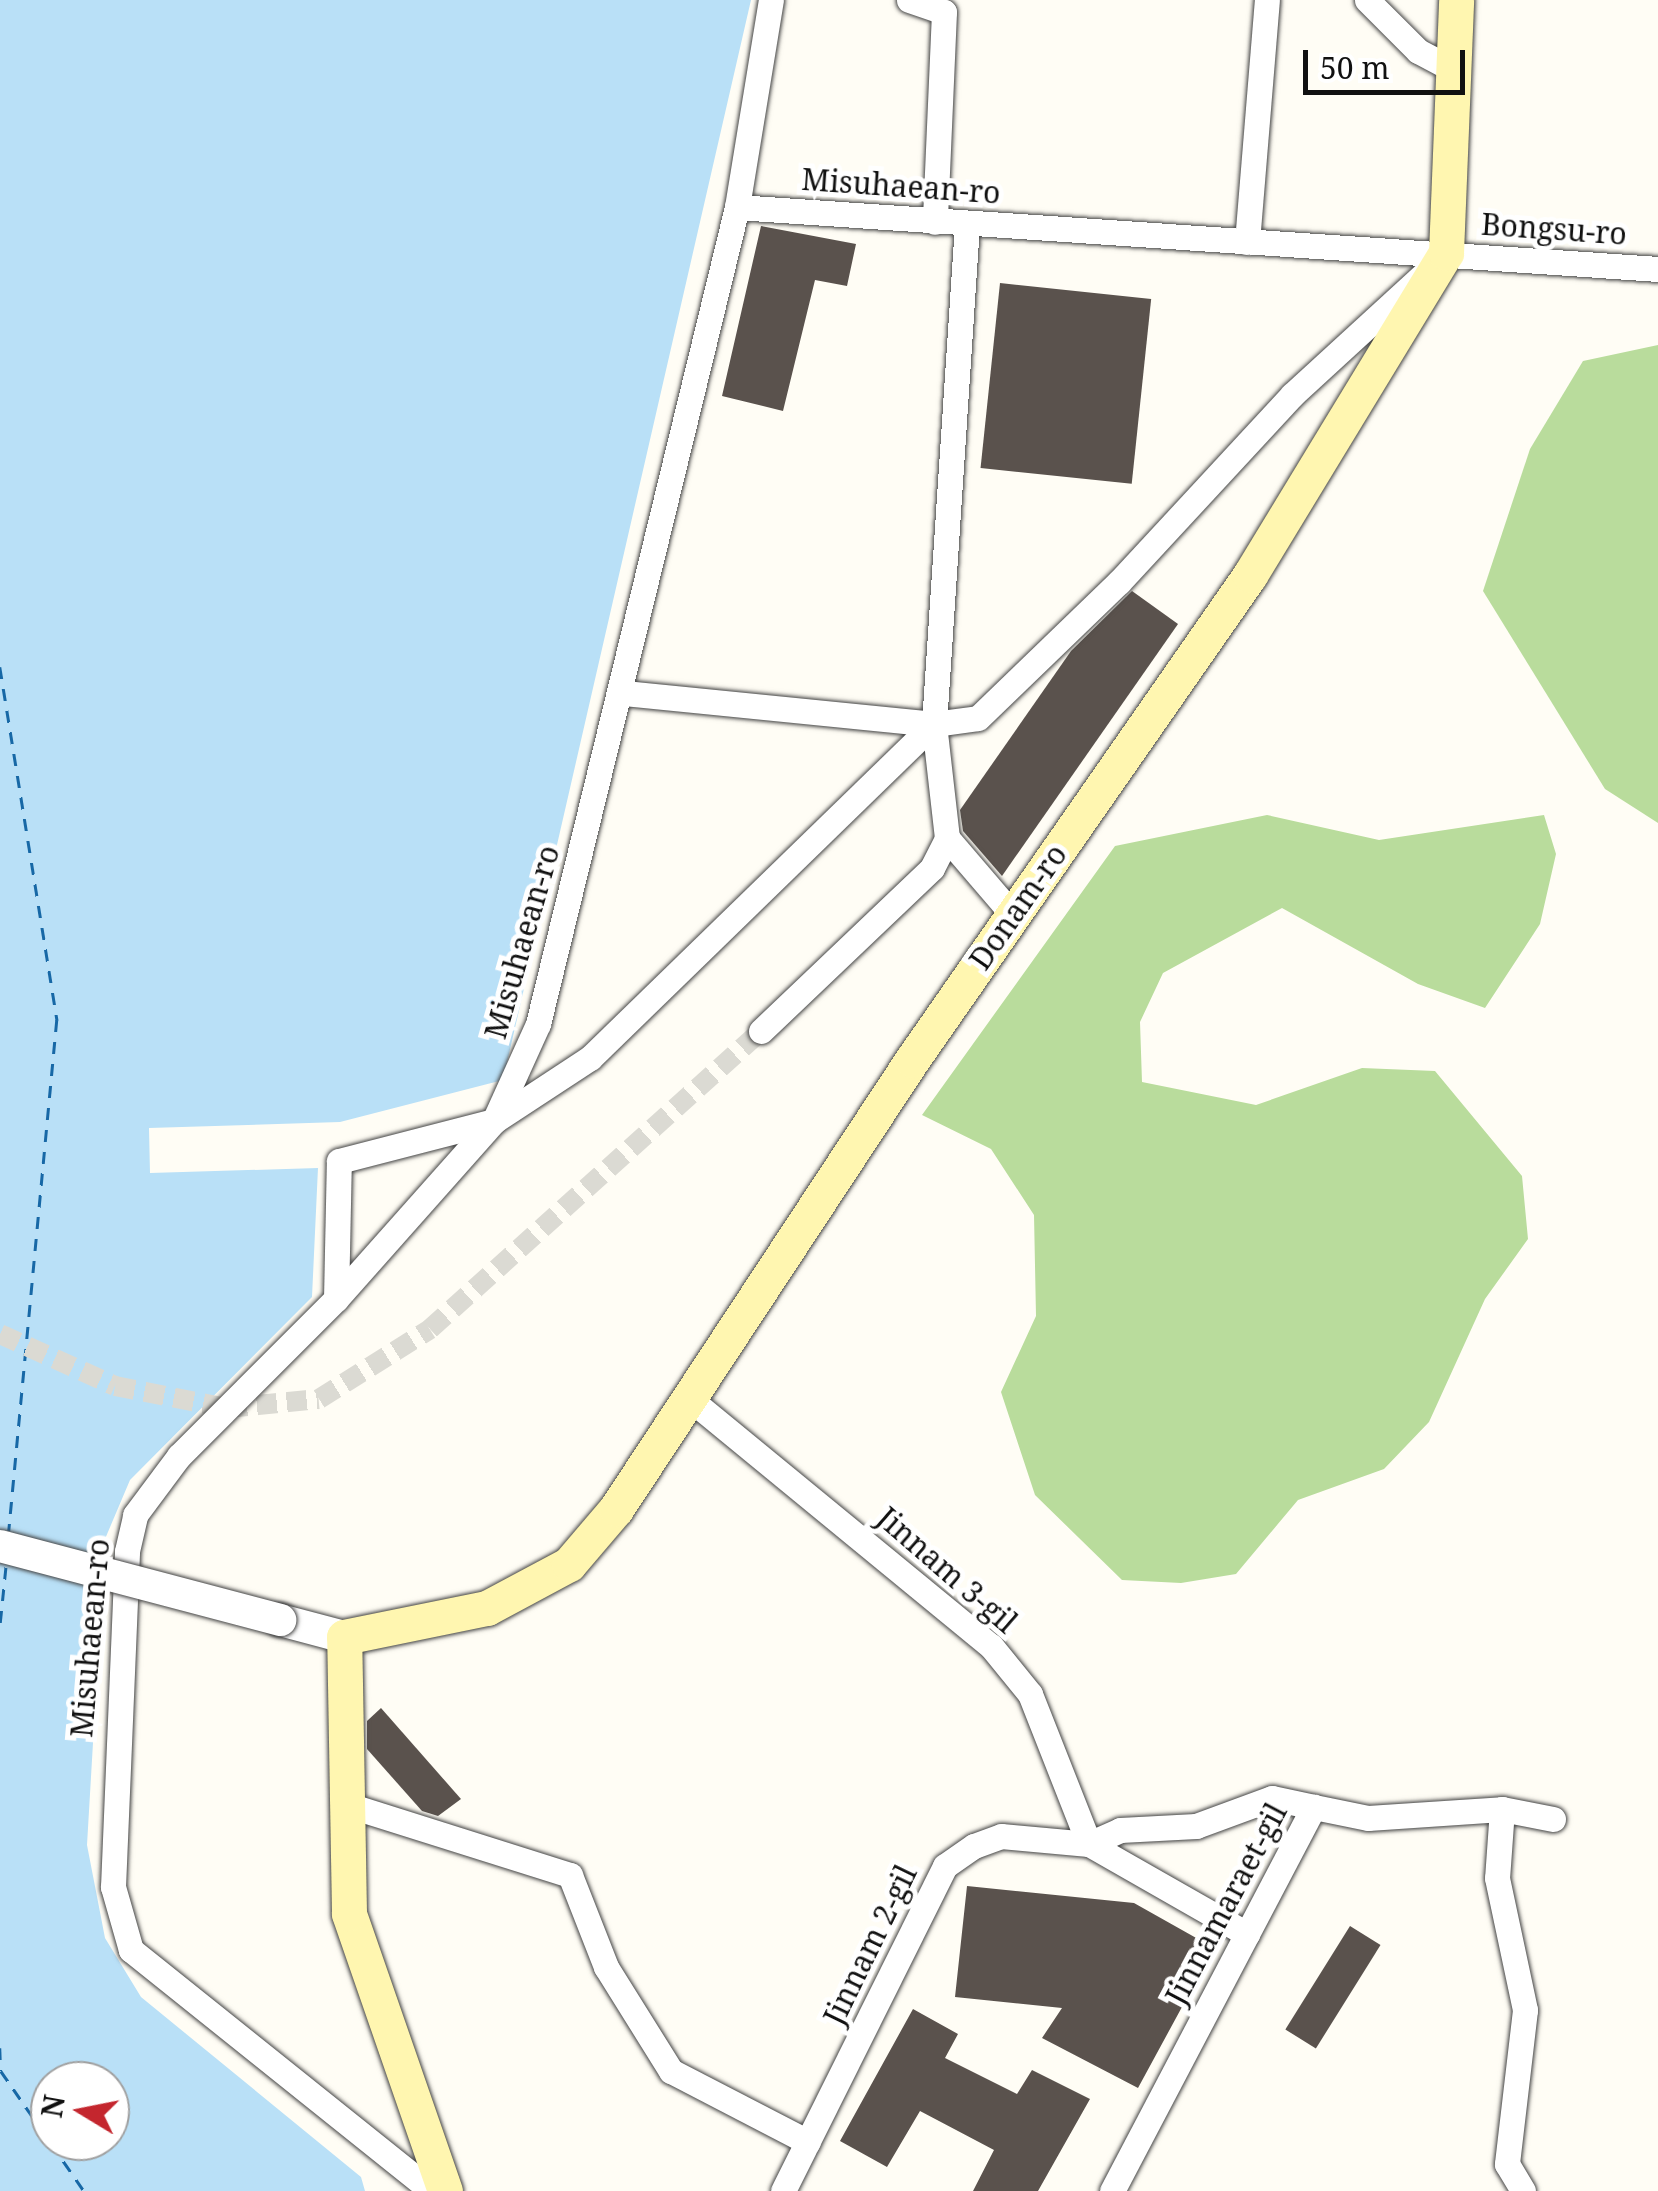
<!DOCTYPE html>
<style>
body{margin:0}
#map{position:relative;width:1658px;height:2191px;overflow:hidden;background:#fffdf5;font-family:"Noto Serif",serif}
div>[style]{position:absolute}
.forest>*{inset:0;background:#b9dc9c}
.water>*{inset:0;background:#b9e0f7}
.ferry>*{height:2.5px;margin-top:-1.25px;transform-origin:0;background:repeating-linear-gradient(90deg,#1768a6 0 12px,transparent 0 22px)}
.building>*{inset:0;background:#5a524d;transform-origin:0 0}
.pedestrian-tunnel>*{height:20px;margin-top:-10px;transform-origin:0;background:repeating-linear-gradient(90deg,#dbdad3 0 20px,transparent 0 30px)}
.roads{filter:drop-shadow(0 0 2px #444) drop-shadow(0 0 2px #444)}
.minor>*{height:25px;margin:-12.5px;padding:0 12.5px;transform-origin:12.5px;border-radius:12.5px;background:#fff}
.tertiary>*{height:32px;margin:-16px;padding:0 16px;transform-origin:16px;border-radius:16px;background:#fff}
.secondary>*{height:35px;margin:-17.5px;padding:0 17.5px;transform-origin:17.5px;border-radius:17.5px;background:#fff6b0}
.bridges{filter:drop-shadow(0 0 2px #444) drop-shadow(0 0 2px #444)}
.tertiary-bridge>*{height:32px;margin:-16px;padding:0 16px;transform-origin:16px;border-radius:16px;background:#fff}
span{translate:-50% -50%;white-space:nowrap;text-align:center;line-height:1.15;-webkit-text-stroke:10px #fff;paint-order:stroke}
.street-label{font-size:30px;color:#111}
.north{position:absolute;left:30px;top:2061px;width:100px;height:100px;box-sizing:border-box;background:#fff;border:2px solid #a0a0a0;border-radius:50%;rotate:280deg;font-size:28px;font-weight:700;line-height:40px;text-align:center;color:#111}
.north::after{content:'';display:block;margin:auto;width:35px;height:45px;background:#c4262e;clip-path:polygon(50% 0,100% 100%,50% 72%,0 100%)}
.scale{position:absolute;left:1303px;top:50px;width:162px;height:45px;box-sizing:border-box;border:5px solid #111;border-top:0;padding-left:12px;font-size:30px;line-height:35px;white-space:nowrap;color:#111;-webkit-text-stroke:8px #fff;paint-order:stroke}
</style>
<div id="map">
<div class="forest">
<div style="clip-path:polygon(1658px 345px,1658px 823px,1605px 789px,1483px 591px,1530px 449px,1583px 361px)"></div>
<div style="clip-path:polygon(1267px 815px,1379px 840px,1544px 815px,1556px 854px,1540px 924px,1485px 1008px,1418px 984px,1282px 908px,1163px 973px,1140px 1022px,1142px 1082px,1256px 1105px,1362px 1068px,1435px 1071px,1522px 1176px,1528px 1239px,1485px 1299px,1429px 1422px,1384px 1469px,1298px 1500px,1236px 1574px,1181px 1583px,1122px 1580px,1035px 1495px,1001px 1392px,1036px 1316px,1034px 1215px,991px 1149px,922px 1115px,1115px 846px)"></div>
</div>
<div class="water">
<div style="clip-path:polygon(evenodd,0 0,751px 0,503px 1080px,340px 1122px,149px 1128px,150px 1173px,318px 1168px,312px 1297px,130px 1480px,105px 1539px,87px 1845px,105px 1938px,141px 1997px,361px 2177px,365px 2191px,0 2191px,0 0,50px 2081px,110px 2081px,110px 2141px,50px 2141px,50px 2081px)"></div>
</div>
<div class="ferry">
<div style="left:0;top:667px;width:358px;rotate:80.8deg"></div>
<div style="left:57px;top:1020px;width:513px;rotate:95.37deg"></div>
<div style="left:0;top:1623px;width:59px;rotate:-84.2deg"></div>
<div style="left:0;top:2048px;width:23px;rotate:88deg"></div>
<div style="left:1px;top:2071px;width:146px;rotate:55.3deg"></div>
</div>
<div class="building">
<div style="clip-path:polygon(761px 226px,856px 244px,847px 286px,815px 280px,783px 411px,722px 396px)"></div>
<div style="left:1000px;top:283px;width:152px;height:186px;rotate:6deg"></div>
<div style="clip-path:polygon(1132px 591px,1178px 624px,1002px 876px,963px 831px,960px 810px,1071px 651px)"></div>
<div style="clip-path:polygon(381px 1708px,461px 1799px,438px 1816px,422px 1811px,367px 1749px,367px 1721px)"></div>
<div style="clip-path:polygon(967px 1886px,1134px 1903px,1214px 1948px,1138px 2088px,1042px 2038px,1062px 2008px,955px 1997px)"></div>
<div style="left:1350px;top:1926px;width:36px;height:122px;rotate:32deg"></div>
<div style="clip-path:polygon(913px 2009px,958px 2034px,945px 2058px,1017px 2094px,1032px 2070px,1090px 2099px,1038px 2191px,973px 2191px,994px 2150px,920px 2111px,887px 2167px,840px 2141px)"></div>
</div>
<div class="pedestrian-tunnel">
<div style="left:0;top:1334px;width:126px;rotate:24.3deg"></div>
<div style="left:115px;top:1386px;width:114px;rotate:11.1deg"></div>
<div style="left:227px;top:1408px;width:92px;rotate:-5.6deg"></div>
<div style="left:319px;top:1399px;width:131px;rotate:-32.2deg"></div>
<div style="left:430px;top:1329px;width:445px;rotate:-42deg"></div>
</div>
<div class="roads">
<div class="minor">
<div style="left:909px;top:0;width:37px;rotate:19deg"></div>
<div style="left:944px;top:12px;width:210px;rotate:92.5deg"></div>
<div style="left:1367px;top:0;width:72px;rotate:45deg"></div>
<div style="left:1418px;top:51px;width:41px;rotate:27.8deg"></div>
<div style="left:737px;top:207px;width:210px;rotate:-80.7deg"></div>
<div style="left:1247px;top:242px;width:243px;rotate:-85.3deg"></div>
<div style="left:624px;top:693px;width:312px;rotate:5.7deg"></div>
<div style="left:947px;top:838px;width:101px;rotate:49.4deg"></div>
<div style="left:761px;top:1031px;width:236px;rotate:-43.6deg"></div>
<div style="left:932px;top:868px;width:34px;rotate:-63deg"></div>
<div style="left:947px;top:838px;width:115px;rotate:-96.5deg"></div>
<div style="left:934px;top:724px;width:44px;rotate:-7.8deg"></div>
<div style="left:978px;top:718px;width:196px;rotate:-44deg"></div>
<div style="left:1119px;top:582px;width:255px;rotate:-47.2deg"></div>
<div style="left:1292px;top:395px;width:179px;rotate:-42.5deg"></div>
<div style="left:336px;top:1299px;width:138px;rotate:-88.8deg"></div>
<div style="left:339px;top:1161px;width:160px;rotate:-14.5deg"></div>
<div style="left:494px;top:1121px;width:115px;rotate:-33.3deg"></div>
<div style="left:590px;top:1058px;width:479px;rotate:-44.2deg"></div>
<div style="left:934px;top:724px;width:500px;rotate:-86.22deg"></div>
<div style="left:690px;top:1399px;width:389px;rotate:39.4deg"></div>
<div style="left:991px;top:1646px;width:62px;rotate:50.9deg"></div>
<div style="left:1030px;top:1694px;width:161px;rotate:68.5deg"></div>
<div style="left:1089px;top:1844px;width:34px;rotate:-24deg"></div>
<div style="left:1120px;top:1830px;width:76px;rotate:-3deg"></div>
<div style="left:1196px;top:1826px;width:81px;rotate:-20.2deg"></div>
<div style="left:1272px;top:1798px;width:43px;rotate:12.1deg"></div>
<div style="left:348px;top:1805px;width:233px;rotate:17.5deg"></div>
<div style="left:570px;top:1875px;width:99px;rotate:68.6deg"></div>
<div style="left:606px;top:1967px;width:123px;rotate:58deg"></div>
<div style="left:671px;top:2071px;width:154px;rotate:27.4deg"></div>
<div style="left:1502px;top:1809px;width:69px;rotate:94.1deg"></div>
<div style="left:1497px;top:1878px;width:135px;rotate:78deg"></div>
<div style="left:1525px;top:2010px;width:155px;rotate:96.7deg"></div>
<div style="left:1507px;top:2164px;width:31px;rotate:59deg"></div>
<div style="left:432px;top:2191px;width:386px;rotate:-141.3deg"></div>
<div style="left:131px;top:1950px;width:66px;rotate:-105.9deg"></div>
<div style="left:113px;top:1887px;width:336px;rotate:-87.6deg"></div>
<div style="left:127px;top:1551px;width:37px;rotate:-77deg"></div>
<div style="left:135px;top:1515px;width:74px;rotate:-53.3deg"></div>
<div style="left:179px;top:1456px;width:222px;rotate:-45deg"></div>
<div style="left:336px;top:1299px;width:238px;rotate:-48.4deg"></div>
<div style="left:494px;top:1121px;width:107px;rotate:-65.6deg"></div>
<div style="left:538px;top:1024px;width:841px;rotate:-76.31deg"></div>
<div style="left:737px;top:207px;width:923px;rotate:3.85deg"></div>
<div style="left:783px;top:2191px;width:363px;rotate:-63.5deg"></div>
<div style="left:945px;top:1866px;width:35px;rotate:-35deg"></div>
<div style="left:974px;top:1846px;width:29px;rotate:-20deg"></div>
<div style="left:1001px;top:1836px;width:88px;rotate:5.2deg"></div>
<div style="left:1089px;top:1844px;width:182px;rotate:29.7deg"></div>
<div style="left:1112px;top:2191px;width:434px;rotate:-62.3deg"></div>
<div style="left:1314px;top:1807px;width:55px;rotate:11.5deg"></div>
<div style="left:1368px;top:1818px;width:134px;rotate:-3.8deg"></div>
<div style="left:1502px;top:1809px;width:52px;rotate:11.1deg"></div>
</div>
<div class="tertiary">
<div style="left:280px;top:1620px;width:66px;rotate:14.9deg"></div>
</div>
<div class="secondary">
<div style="left:445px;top:2191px;width:294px;rotate:-109.1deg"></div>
<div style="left:349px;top:1913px;width:276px;rotate:-91deg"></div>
<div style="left:344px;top:1637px;width:146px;rotate:-11.5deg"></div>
<div style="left:487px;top:1608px;width:93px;rotate:-28.2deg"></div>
<div style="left:569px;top:1564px;width:72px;rotate:-49.5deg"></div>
<div style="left:616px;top:1509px;width:538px;rotate:-56.61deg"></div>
<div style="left:912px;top:1060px;width:591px;rotate:-55.13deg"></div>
<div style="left:1250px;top:575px;width:377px;rotate:-58.7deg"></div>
<div style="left:1446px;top:253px;width:253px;rotate:-87.7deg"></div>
</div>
</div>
<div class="bridges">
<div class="tertiary-bridge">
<div style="left:0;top:1546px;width:290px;rotate:14.8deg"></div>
</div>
</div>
<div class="street-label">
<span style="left:901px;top:186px;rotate:4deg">Misuhaean-ro</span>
<span style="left:1554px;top:229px;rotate:4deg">Bongsu-ro</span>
<span style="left:1018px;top:907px;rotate:-55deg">Donam-ro</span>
<span style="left:522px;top:942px;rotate:-74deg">Misuhaean-ro</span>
<span style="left:947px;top:1570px;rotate:41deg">Jinnam 3-gil</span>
<span style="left:90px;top:1638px;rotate:-85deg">Misuhaean-ro</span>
<span style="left:1226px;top:1904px;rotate:-62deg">Jinnamaraet-gil</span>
<span style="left:870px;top:1945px;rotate:-64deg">Jinnam 2-gil</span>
</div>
<div class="north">N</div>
<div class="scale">50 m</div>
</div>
